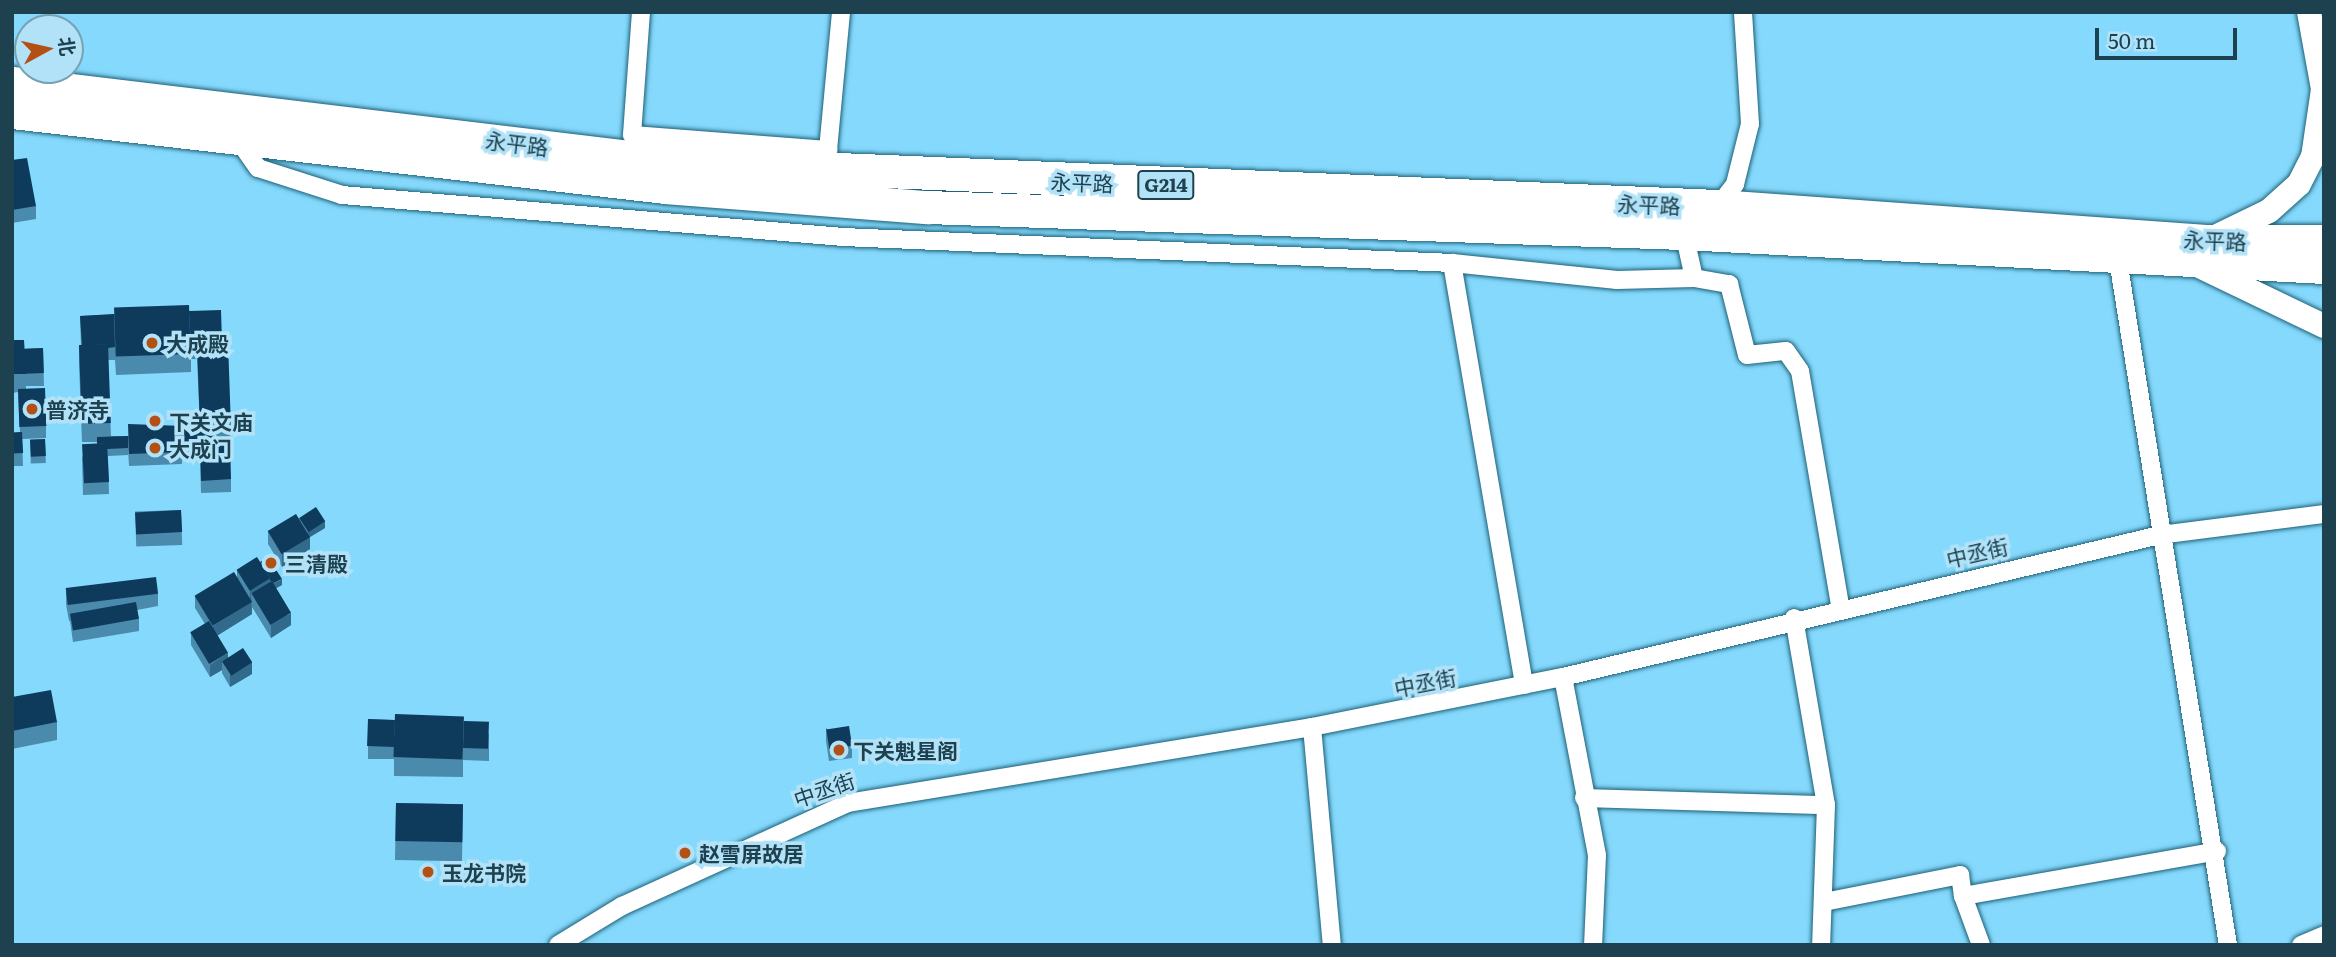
<!DOCTYPE html>
<meta charset="utf-8">
<style>
body{margin:0}
#map{position:relative;width:2336px;height:957px;overflow:hidden;background:#85d9fc;font-family:Literata,"Noto Sans SC",serif}
div>[style]{position:absolute}
.roads{filter:drop-shadow(0 0 2px #1d6179) drop-shadow(0 0 2px #1d6179)}
.street>*{height:18px;margin:-9px;padding:0 9px;transform-origin:9px;border-radius:9px;background:#fff}
.secondary>*{height:24px;margin:-12px;padding:0 12px;transform-origin:12px;border-radius:12px;background:#fff}
.highway>*{height:33px;margin:-16.5px;padding:0 16.5px;transform-origin:16.5px;border-radius:16.5px;background:#fff}
.wall>*{inset:0;background:#4a8aac;transform-origin:0 0}
.shaded-wall>*{inset:0;background:#326a8c}
.building>*{inset:0;background:#0e3a5c;transform-origin:0 0}
.dots>*{width:19px;height:19px;translate:-50% -50%;box-sizing:border-box;border:4px solid #b2e2f7;border-radius:50%}
span{translate:-50% -50%;white-space:nowrap;text-align:center;line-height:1.15;-webkit-text-stroke:7px #b2e2f7;paint-order:stroke}
.shield-label span{padding:2px 5px;background:#b2e2f7;border:2px solid;border-radius:5px;-webkit-text-stroke-width:0}
.shield-label{font-size:19px;color:#1e414f;font-weight:700}
.street-label{font-size:21px;color:#1e414f}
.poi-label{font-size:21px;color:#1e414f;font-weight:700}
.left{translate:0 -50%;text-align:left}
.frame{position:absolute;inset:0;border:14px solid #1e414f;pointer-events:none}
.north{position:absolute;left:14px;top:14px;width:70px;height:70px;box-sizing:border-box;background:#b2e2f7;border:2px solid #77a2b4;border-radius:50%;rotate:82deg;font-size:19px;font-weight:700;line-height:28px;text-align:center;color:#1e414f}
.north::after{content:'';display:block;margin:auto;width:24px;height:32px;background:#b35015;clip-path:polygon(50% 0,100% 100%,50% 72%,0 100%)}
.scale{position:absolute;left:2095px;top:28px;width:142px;height:32px;box-sizing:border-box;border:4px solid #1e414f;border-top:0;padding-left:9px;font-size:21px;line-height:24px;white-space:nowrap;color:#1e414f;-webkit-text-stroke:5px #b2e2f7;paint-order:stroke}
</style>
<div id="map">
<div class="roads">
<div class="street">
<div style="left:641px;top:12px;width:123px;rotate:94.2deg"></div>
<div style="left:632px;top:135px;width:197px;rotate:4.4deg"></div>
<div style="left:828px;top:150px;width:139px;rotate:-84.6deg"></div>
<div style="left:239px;top:141px;width:33px;rotate:55deg"></div>
<div style="left:258px;top:168px;width:88px;rotate:17.8deg"></div>
<div style="left:342px;top:195px;width:503px;rotate:4.79deg"></div>
<div style="left:843px;top:237px;width:610px;rotate:2.44deg"></div>
<div style="left:1452px;top:263px;width:166px;rotate:5.9deg"></div>
<div style="left:1617px;top:280px;width:77px;rotate:-1.5deg"></div>
<div style="left:1694px;top:278px;width:46px;rotate:-102.5deg"></div>
<div style="left:1718px;top:206px;width:28px;rotate:-52deg"></div>
<div style="left:1735px;top:184px;width:62px;rotate:-76deg"></div>
<div style="left:1750px;top:124px;width:112px;rotate:-93.6deg"></div>
<div style="left:2118px;top:260px;width:694px;rotate:80.88deg"></div>
<div style="left:1452px;top:263px;width:428px;rotate:80.3deg"></div>
<div style="left:1694px;top:278px;width:36px;rotate:10deg"></div>
<div style="left:1729px;top:284px;width:73px;rotate:75.8deg"></div>
<div style="left:1747px;top:355px;width:39px;rotate:-6deg"></div>
<div style="left:1786px;top:351px;width:24px;rotate:55deg"></div>
<div style="left:1800px;top:371px;width:238px;rotate:80.3deg"></div>
<div style="left:1794px;top:618px;width:190px;rotate:80.3deg"></div>
<div style="left:1826px;top:805px;width:140px;rotate:92deg"></div>
<div style="left:1563px;top:677px;width:181px;rotate:79.2deg"></div>
<div style="left:1597px;top:855px;width:90px;rotate:92.5deg"></div>
<div style="left:1312px;top:727px;width:219px;rotate:84.8deg"></div>
<div style="left:1584px;top:798px;width:242px;rotate:1.7deg"></div>
<div style="left:1963px;top:896px;width:52px;rotate:69.8deg"></div>
<div style="left:1824px;top:902px;width:139px;rotate:-11.2deg"></div>
<div style="left:1960px;top:875px;width:21px;rotate:82deg"></div>
<div style="left:1963px;top:896px;width:258px;rotate:-10deg"></div>
<div style="left:558px;top:945px;width:75px;rotate:-31.4deg"></div>
<div style="left:622px;top:906px;width:248px;rotate:-24.5deg"></div>
<div style="left:848px;top:803px;width:470px;rotate:-9.3deg"></div>
<div style="left:1312px;top:727px;width:256px;rotate:-11.3deg"></div>
<div style="left:1563px;top:677px;width:614px;rotate:-13.38deg"></div>
<div style="left:2160px;top:535px;width:165px;rotate:-7.3deg"></div>
<div style="left:2301px;top:945px;width:25px;rotate:-23deg"></div>
</div>
<div class="secondary">
<div style="left:2211px;top:239px;width:64px;rotate:-25.8deg"></div>
<div style="left:2269px;top:211px;width:40px;rotate:-42deg"></div>
<div style="left:2299px;top:184px;width:30px;rotate:-63deg"></div>
<div style="left:2313px;top:157px;width:69px;rotate:-81.6deg"></div>
<div style="left:2323px;top:89px;width:78px;rotate:-100.3deg"></div>
<div style="left:2195px;top:264px;width:143px;rotate:25.7deg"></div>
</div>
<div class="highway">
<div style="left:12px;top:83px;width:665px;rotate:6.83deg"></div>
<div style="left:672px;top:162px;width:1047px;rotate:2.41deg"></div>
<div style="left:1718px;top:206px;width:489px;rotate:4.1deg"></div>
<div style="left:2206px;top:241px;width:118px"></div>
<div style="left:12px;top:112px;width:657px;rotate:6.55deg"></div>
<div style="left:665px;top:187px;width:263px;rotate:4.4deg"></div>
<div style="left:927px;top:207px;width:757px;rotate:1.97deg"></div>
<div style="left:1684px;top:233px;width:641px;rotate:3.04deg"></div>
</div>
</div>
<div class="wall">
<div style="clip-path:polygon(12px 160px,36px 206px,36px 219px,12px 223px)"></div>
<div style="clip-path:polygon(evenodd,189px 311px,222px 342px,231px 420px,231px 438px,213px 439px,213px 441px,231px 479px,231px 492px,201px 493px,200px 454px,182px 454px,182px 464px,129px 466px,128px 450px,128px 455px,108px 456px,109px 494px,83px 495px,82px 457px,97px 444px,97px 442px,82px 442px,79px 364px,79px 346px,81px 346px,80px 316px,189px 311px,191px 359px,197px 359px,200px 426px,128px 436px,111px 436px,108px 360px,115px 360px,116px 375px,191px 372px,191px 359px)"></div>
<div style="clip-path:polygon(12px 340px,24px 349px,43px 348px,44px 386px,26px 386px,26px 389px,46px 426px,46px 438px,22px 439px,23px 466px,12px 466px,12px 433px,20px 432px,18px 392px,12px 393px)"></div>
<div style="left:45px;top:439px;width:24px;height:15px;rotate:88deg"></div>
<div style="left:181px;top:510px;width:35px;height:46px;rotate:88deg"></div>
<div style="clip-path:polygon(299px 518px,325px 528px,310px 537px,310px 549px,282px 567px,268px 544px,268px 531px)"></div>
<div style="clip-path:polygon(260px 562px,282px 585px,276px 588px,291px 625px,271px 638px,252px 607px,252px 614px,217px 636px,228px 657px,252px 674px,230px 687px,222px 673px,222px 670px,210px 677px,191px 645px,191px 633px,205px 624px,195px 608px,195px 596px,237px 577px,237px 570px)"></div>
<div style="clip-path:polygon(66px 592px,158px 594px,158px 606px,137px 610px,139px 619px,139px 631px,73px 642px,70px 621px,69px 621px,66px 604px)"></div>
<div style="clip-path:polygon(12px 697px,57px 722px,57px 740px,12px 749px)"></div>
<div style="clip-path:polygon(368px 719px,464px 723px,489px 734px,489px 761px,463px 760px,463px 777px,394px 776px,394px 759px,368px 759px)"></div>
<div style="clip-path:polygon(826px 728px,852px 746px,852px 758px,829px 761px,826px 741px)"></div>
<div style="left:396px;top:803px;width:67px;height:57px;rotate:1deg"></div>
</div>
<div class="shaded-wall">
<div style="clip-path:polygon(325px 521px,325px 528px,310px 537px,310px 549px,282px 567px,282px 554px,305px 534px)"></div>
<div style="clip-path:polygon(270px 578px,270px 591px,251px 593px,252px 614px,213px 638px,213px 626px,250px 603px,250px 591px)"></div>
<div style="clip-path:polygon(282px 579px,282px 585px,271px 591px,271px 585px)"></div>
<div style="clip-path:polygon(291px 613px,291px 625px,271px 638px,271px 625px)"></div>
<div style="clip-path:polygon(228px 653px,228px 666px,222px 661px,222px 670px,210px 677px,210px 665px)"></div>
<div style="clip-path:polygon(252px 662px,252px 674px,230px 687px,230px 675px)"></div>
</div>
<div class="building">
<div style="clip-path:polygon(27px 158px,36px 206px,12px 210px,12px 160px)"></div>
<div style="left:189px;top:305px;width:49px;height:75px;rotate:88deg"></div>
<div style="clip-path:polygon(221px 310px,222px 342px,197px 343px,197px 346px,191px 346px,189px 311px)"></div>
<div style="clip-path:polygon(114px 314px,115px 347px,108px 348px,108px 344px,82px 346px,80px 316px)"></div>
<div style="clip-path:polygon(12px 340px,24px 340px,26px 374px,12px 374px)"></div>
<div style="left:228px;top:342px;width:78px;height:31px;rotate:88deg"></div>
<div style="left:108px;top:344px;width:79px;height:29px;rotate:88deg"></div>
<div style="left:43px;top:348px;width:25px;height:19px;rotate:88deg"></div>
<div style="left:45px;top:388px;width:38px;height:27px;rotate:88deg"></div>
<div style="clip-path:polygon(128px 424px,212px 427px,213px 441px,230px 440px,231px 479px,201px 481px,200px 441px,182px 442px,182px 452px,129px 454px)"></div>
<div style="left:22px;top:432px;width:21px;height:10px;rotate:87deg"></div>
<div style="clip-path:polygon(128px 436px,128px 448px,107px 449px,107px 443px,97px 444px,97px 437px)"></div>
<div style="left:45px;top:439px;width:17px;height:15px;rotate:87deg"></div>
<div style="left:107px;top:443px;width:39px;height:25px;rotate:87deg"></div>
<div style="left:316px;top:507px;width:17px;height:20px;rotate:57deg"></div>
<div style="left:181px;top:510px;width:22px;height:46px;rotate:87deg"></div>
<div style="left:296px;top:514px;width:27px;height:33px;rotate:59deg"></div>
<div style="left:257px;top:557px;width:25px;height:24px;rotate:58deg"></div>
<div style="clip-path:polygon(268px 557px,282px 579px,273px 583px,272px 581px,270px 581px,270px 578px,260px 562px)"></div>
<div style="left:234px;top:572px;width:35px;height:46px;rotate:59deg"></div>
<div style="left:156px;top:577px;width:17px;height:91px;rotate:83deg"></div>
<div style="left:272px;top:581px;width:37px;height:24px;rotate:59deg"></div>
<div style="left:136px;top:602px;width:17px;height:67px;rotate:80deg"></div>
<div style="left:209px;top:621px;width:37px;height:22px;rotate:59deg"></div>
<div style="left:243px;top:648px;width:17px;height:25px;rotate:57deg"></div>
<div style="clip-path:polygon(51px 690px,57px 722px,12px 731px,12px 697px)"></div>
<div style="left:395px;top:714px;width:69px;height:43px;rotate:2deg"></div>
<div style="left:368px;top:719px;width:27px;height:27px;rotate:2deg"></div>
<div style="left:464px;top:721px;width:25px;height:27px;rotate:2deg"></div>
<div style="left:849px;top:726px;width:20px;height:23px;rotate:81deg"></div>
<div style="left:396px;top:803px;width:67px;height:38px;rotate:1deg"></div>
</div>
<div class="dots">
<div style="left:152px;top:343px;background:#b35015"></div>
<div style="left:32px;top:409px;background:#b35015"></div>
<div style="left:155px;top:421px;background:#b35015"></div>
<div style="left:155px;top:448px;background:#b35015"></div>
<div style="left:271px;top:563px;background:#b35015"></div>
<div style="left:839px;top:750px;background:#b35015"></div>
<div style="left:685px;top:853px;background:#b35015"></div>
<div style="left:428px;top:872px;background:#b35015"></div>
</div>
<div class="shield-label">
<span style="left:1166px;top:185px">G214</span>
</div>
<div class="street-label">
<span style="left:517px;top:143px;rotate:7deg">永平路</span>
<span style="left:1082px;top:182px;rotate:2deg">永平路</span>
<span style="left:1649px;top:204px;rotate:2deg">永平路</span>
<span style="left:2215px;top:240px;rotate:2deg">永平路</span>
<span style="left:1977px;top:552px;rotate:-13deg">中丞街</span>
<span style="left:1425px;top:682px;rotate:-11deg">中丞街</span>
<span style="left:824px;top:789px;rotate:-19deg">中丞街</span>
</div>
<div class="poi-label">
<span class="left" style="left:166px;top:343px">大成殿</span>
<span class="left" style="left:46px;top:409px">普济寺</span>
<span class="left" style="left:169px;top:421px">下关文庙</span>
<span class="left" style="left:169px;top:448px">大成门</span>
<span class="left" style="left:285px;top:563px">三清殿</span>
<span class="left" style="left:853px;top:750px">下关魁星阁</span>
<span class="left" style="left:699px;top:853px">赵雪屏故居</span>
<span class="left" style="left:442px;top:872px">玉龙书院</span>
</div>
<div class="frame"></div>
<div class="north">北</div>
<div class="scale">50 m</div>
</div>
